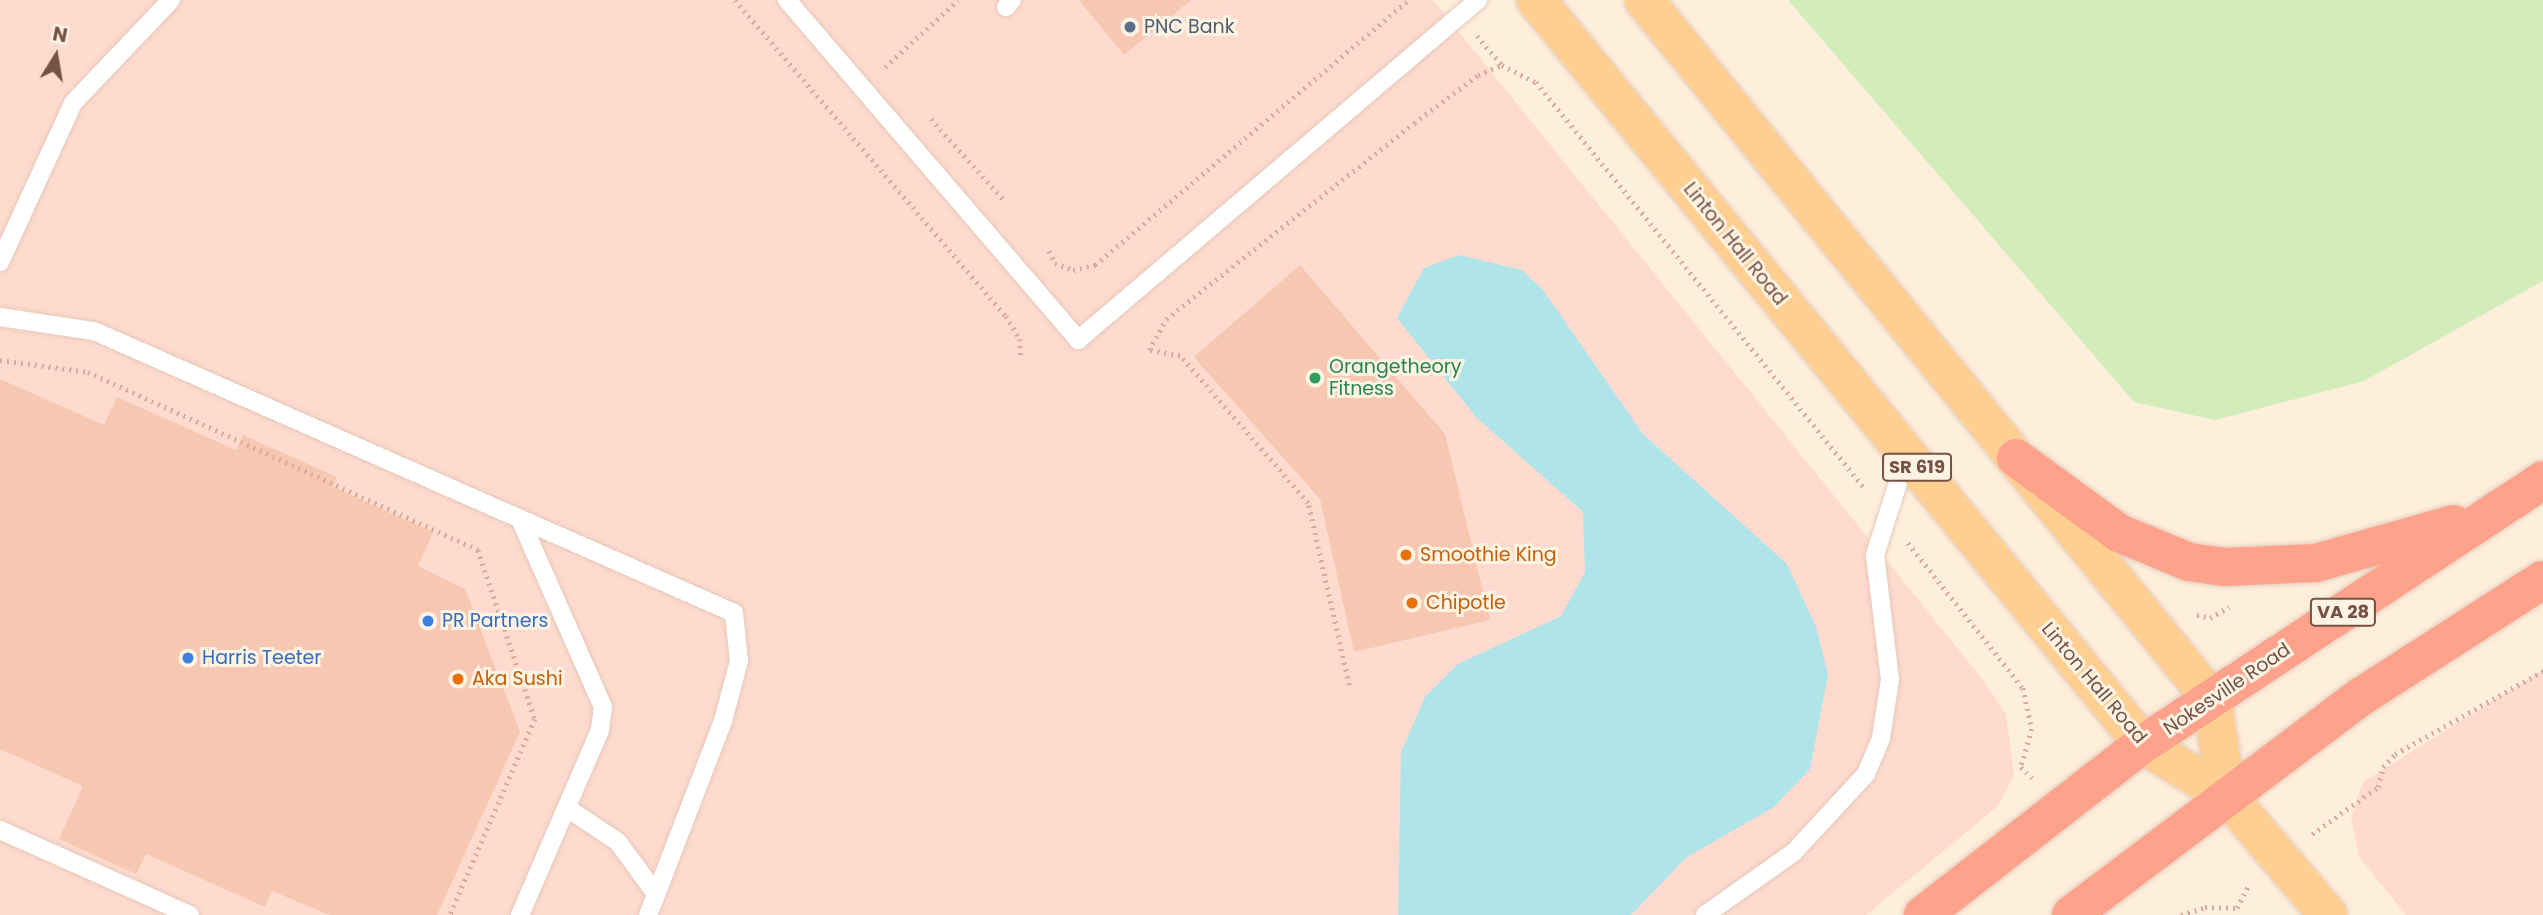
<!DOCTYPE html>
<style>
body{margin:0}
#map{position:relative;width:2543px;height:915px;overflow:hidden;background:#feefdc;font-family:Poppins,sans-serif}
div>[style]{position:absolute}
.commercial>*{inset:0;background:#ffdacf}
.green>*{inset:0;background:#d2ecba}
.water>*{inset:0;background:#afe4e9}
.building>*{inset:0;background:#f6c8b1}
.path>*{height:4.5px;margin-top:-2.25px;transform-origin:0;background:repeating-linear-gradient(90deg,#daab95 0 2px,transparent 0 7px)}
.roads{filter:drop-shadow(0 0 2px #e4cbbb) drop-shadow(0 0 2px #e4cbbb)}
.lane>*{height:18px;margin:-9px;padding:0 9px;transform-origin:9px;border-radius:9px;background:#fff}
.primary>*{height:38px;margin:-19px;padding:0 19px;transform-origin:19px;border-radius:19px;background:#ffcf92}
.highway>*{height:38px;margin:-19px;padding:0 19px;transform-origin:19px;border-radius:19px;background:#ffa28c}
.dots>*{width:19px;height:19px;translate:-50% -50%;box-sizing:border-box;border:4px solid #fff3e4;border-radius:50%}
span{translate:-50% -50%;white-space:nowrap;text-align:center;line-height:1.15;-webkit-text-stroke:6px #fff3e4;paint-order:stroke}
.shield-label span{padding:2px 5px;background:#fff3e4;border:2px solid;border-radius:5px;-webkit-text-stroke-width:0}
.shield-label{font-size:18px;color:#755243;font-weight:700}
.service-label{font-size:19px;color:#4e5e75}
.left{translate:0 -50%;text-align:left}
.street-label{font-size:19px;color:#755243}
.leisure-label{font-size:19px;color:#27864d}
.food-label{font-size:19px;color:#c56008}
.shop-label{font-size:19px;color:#366cbe}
.north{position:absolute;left:21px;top:21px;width:70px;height:70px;-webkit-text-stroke:5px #fff3e4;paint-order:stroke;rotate:11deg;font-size:19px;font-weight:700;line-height:28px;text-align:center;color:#755243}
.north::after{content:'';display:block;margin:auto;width:24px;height:32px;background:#755243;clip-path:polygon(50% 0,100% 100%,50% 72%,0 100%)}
</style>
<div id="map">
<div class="commercial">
<div style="clip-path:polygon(0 0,1433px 0,1984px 681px,2006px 714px,2014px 775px,1998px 806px,1866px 915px,0 915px)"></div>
<div style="clip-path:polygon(2543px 670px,2543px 915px,2406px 915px,2359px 857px,2351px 817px,2363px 782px)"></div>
</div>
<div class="green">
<div style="clip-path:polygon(1788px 0,2543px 0,2543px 281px,2364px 381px,2215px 420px,2134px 402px)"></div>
</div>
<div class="water">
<div style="clip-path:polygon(1459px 255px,1522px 270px,1543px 290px,1643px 434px,1787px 564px,1816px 627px,1828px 675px,1810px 769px,1774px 807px,1687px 857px,1631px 915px,1398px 915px,1401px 752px,1425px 697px,1458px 664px,1561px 616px,1585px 572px,1583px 512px,1476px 417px,1397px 318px,1424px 268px)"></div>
</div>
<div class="building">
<div style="clip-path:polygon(1079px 0,1191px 0,1124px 55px)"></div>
<div style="clip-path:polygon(1300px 265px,1445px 434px,1490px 620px,1354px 652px,1320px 499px,1194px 357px)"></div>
<div style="clip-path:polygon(0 379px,104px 425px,117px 397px,236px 450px,243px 435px,337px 477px,333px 487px,433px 532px,418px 566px,465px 589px,520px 732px,437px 915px,330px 915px,272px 891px,265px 907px,146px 854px,136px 874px,59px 839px,83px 786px,0 749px)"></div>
</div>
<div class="path">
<div style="left:735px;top:0;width:416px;rotate:49.4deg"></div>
<div style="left:1006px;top:316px;width:27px;rotate:59deg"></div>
<div style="left:1020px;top:339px;width:19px;rotate:87deg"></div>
<div style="left:1477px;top:36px;width:38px;rotate:49deg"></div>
<div style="left:1502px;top:65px;width:38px;rotate:27deg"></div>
<div style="left:1536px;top:82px;width:525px;rotate:51.03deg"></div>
<div style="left:885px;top:67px;width:99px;rotate:-42.5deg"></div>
<div style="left:931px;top:119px;width:108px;rotate:48deg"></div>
<div style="left:1049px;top:251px;width:13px;rotate:63deg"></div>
<div style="left:1055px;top:263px;width:19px;rotate:21deg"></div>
<div style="left:1073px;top:270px;width:23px;rotate:-13deg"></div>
<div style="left:1095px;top:265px;width:411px;rotate:-40.2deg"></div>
<div style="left:0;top:360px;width:89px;rotate:7.8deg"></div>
<div style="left:88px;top:372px;width:429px;rotate:24.5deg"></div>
<div style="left:478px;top:550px;width:178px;rotate:71.4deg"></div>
<div style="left:535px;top:719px;width:214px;rotate:113.4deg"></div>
<div style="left:1908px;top:543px;width:185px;rotate:51.6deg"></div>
<div style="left:2023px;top:688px;width:42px;rotate:77.6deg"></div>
<div style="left:2032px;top:729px;width:40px;rotate:106deg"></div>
<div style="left:2021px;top:767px;width:17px;rotate:45deg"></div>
<div style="left:2197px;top:615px;width:13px;rotate:13deg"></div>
<div style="left:2210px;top:618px;width:22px;rotate:-30deg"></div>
<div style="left:1349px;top:685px;width:187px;rotate:-102.7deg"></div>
<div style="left:1308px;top:503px;width:195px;rotate:-131deg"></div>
<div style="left:1180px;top:356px;width:32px;rotate:-169deg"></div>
<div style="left:1149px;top:350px;width:35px;rotate:-61deg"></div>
<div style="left:1166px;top:319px;width:316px;rotate:-38.3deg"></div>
<div style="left:1414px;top:123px;width:80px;rotate:-36.9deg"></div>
<div style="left:1478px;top:75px;width:26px;rotate:-23deg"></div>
<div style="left:2312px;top:834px;width:81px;rotate:-35.5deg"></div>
<div style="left:2378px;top:787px;width:21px;rotate:-76deg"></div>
<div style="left:2383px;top:767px;width:18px;rotate:-47deg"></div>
<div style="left:2395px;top:754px;width:170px;rotate:-29.3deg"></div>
<div style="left:2181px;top:915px;width:25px;rotate:-18deg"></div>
<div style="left:2205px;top:907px;width:32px;rotate:2deg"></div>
<div style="left:2237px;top:908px;width:28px;rotate:-63deg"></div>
</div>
<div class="roads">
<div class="lane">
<div style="left:787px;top:0;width:448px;rotate:49.4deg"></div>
<div style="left:1078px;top:340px;width:525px;rotate:-40.36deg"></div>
<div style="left:1006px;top:7px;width:9px;rotate:-49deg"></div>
<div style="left:0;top:262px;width:175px;rotate:-65.3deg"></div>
<div style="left:73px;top:103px;width:142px;rotate:-46.4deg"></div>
<div style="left:0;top:317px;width:95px;rotate:8.5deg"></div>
<div style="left:94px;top:331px;width:699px;rotate:23.78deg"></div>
<div style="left:734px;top:613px;width:48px;rotate:84.1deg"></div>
<div style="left:739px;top:661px;width:62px;rotate:104.9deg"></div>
<div style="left:723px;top:721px;width:208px;rotate:111.1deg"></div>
<div style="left:567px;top:808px;width:61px;rotate:33.7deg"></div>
<div style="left:618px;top:842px;width:64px;rotate:53.8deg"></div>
<div style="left:0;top:830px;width:208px;rotate:24.1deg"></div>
<div style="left:520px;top:915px;width:202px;rotate:-66.6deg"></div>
<div style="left:600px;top:730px;width:23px;rotate:-83deg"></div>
<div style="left:603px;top:707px;width:206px;rotate:-113.8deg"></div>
<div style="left:1705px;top:915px;width:109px;rotate:-35.3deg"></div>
<div style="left:1794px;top:852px;width:106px;rotate:-47.3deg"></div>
<div style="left:1866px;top:774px;width:39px;rotate:-67deg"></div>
<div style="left:1881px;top:738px;width:59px;rotate:-81.2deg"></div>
<div style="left:1890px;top:680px;width:126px;rotate:-96.8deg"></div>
<div style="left:1875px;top:555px;width:105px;rotate:-72.3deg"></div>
</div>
<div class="primary">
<div style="left:1536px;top:0;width:960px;rotate:50.79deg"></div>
<div style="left:2143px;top:744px;width:99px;rotate:31.8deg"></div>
<div style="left:2227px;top:796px;width:156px;rotate:49.7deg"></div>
<div style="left:1644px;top:0;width:901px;rotate:50.94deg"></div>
<div style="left:2212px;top:700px;width:97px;rotate:81.1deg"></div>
</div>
<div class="highway">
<div style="left:2016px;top:458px;width:127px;rotate:36.1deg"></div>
<div style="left:2119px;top:533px;width:76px;rotate:22.5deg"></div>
<div style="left:2189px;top:562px;width:35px;rotate:8deg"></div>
<div style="left:2224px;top:567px;width:92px;rotate:-2.5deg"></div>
<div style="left:2316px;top:563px;width:143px;rotate:-15.8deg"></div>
<div style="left:1923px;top:915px;width:279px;rotate:-37.9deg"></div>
<div style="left:2143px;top:744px;width:479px;rotate:-33.4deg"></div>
<div style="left:2071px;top:915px;width:364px;rotate:-37deg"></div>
<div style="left:2362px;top:696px;width:215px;rotate:-32.7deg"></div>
</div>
</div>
<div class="dots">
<div style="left:1130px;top:27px;background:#5c6f8a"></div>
<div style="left:1315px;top:378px;background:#2e9e5b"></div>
<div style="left:1406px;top:555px;background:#e8710a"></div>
<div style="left:1412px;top:603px;background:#e8710a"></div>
<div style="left:428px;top:621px;background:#3f7fe0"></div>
<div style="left:188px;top:658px;background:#3f7fe0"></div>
<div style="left:458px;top:679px;background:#e8710a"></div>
</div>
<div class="shield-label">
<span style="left:1917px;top:467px">SR 619</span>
<span style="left:2343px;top:612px">VA 28</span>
</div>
<div class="service-label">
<span class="left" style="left:1144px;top:27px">PNC Bank</span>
</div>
<div class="street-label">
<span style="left:1735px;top:244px;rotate:51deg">Linton Hall Road</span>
<span style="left:2094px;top:683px;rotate:50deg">Linton Hall Road</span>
<span style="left:2227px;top:689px;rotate:-34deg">Nokesville Road</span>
</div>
<div class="leisure-label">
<span class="left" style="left:1329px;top:378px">Orangetheory<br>Fitness</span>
</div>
<div class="food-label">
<span class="left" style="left:1420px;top:555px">Smoothie King</span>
<span class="left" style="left:1426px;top:603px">Chipotle</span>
<span class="left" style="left:472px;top:679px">Aka Sushi</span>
</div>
<div class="shop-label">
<span class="left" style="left:442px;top:621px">PR Partners</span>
<span class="left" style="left:202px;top:658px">Harris Teeter</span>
</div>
<div class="north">N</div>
</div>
